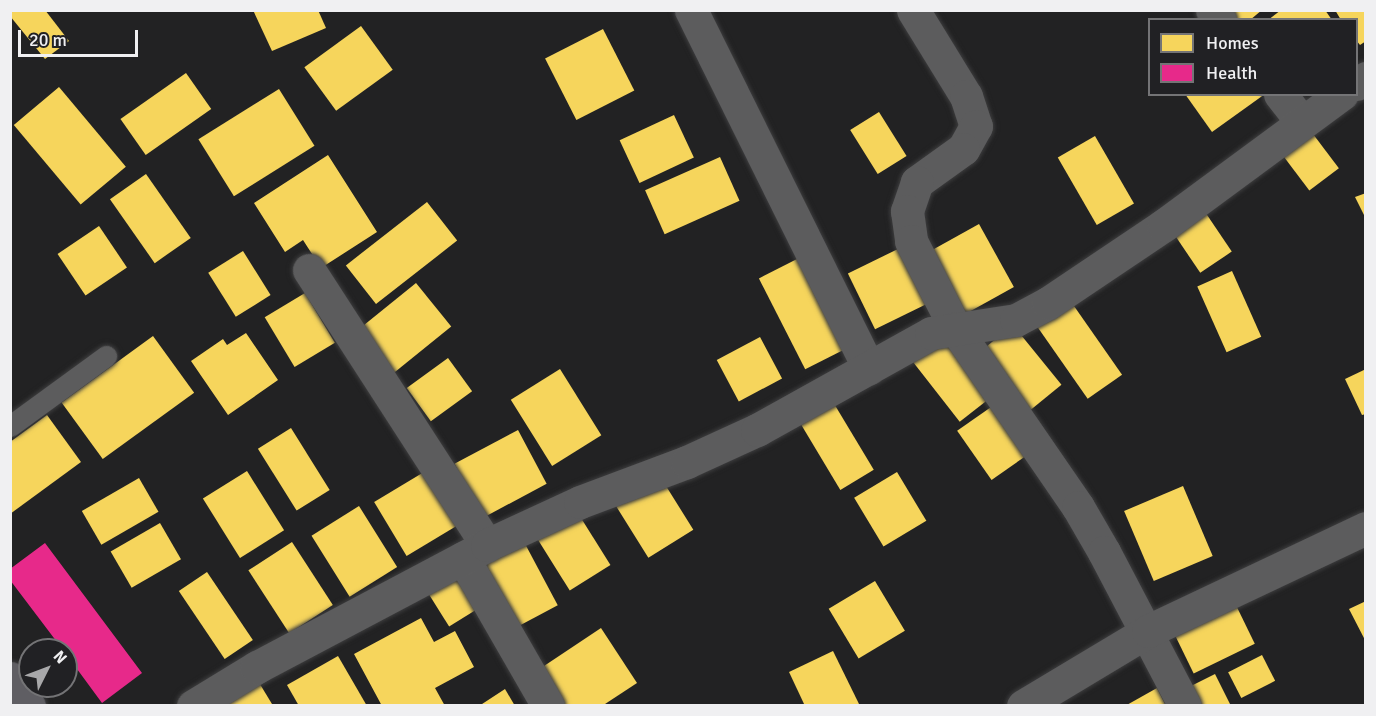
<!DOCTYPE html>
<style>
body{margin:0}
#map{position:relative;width:1376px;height:716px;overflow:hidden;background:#222223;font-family:Signika,sans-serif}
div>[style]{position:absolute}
.homes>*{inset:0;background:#f6d55c;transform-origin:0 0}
.health>*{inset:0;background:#e7298a}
.roads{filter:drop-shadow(0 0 2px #3d3d3e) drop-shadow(0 0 2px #3d3d3e)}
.service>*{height:21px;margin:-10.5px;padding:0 10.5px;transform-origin:10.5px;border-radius:10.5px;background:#5c5c5d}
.minor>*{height:33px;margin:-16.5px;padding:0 16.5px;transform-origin:16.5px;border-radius:16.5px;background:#5c5c5d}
.secondary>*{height:33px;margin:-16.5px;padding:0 16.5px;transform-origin:16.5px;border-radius:16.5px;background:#5f5e63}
span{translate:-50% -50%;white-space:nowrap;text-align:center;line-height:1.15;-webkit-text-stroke:6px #212124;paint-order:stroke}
.frame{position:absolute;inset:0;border:12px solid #f0f0f2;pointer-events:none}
.legend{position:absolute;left:1148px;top:18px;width:210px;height:78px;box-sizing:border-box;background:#212124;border:2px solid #747476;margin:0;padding:8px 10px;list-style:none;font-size:18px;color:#f0f0f2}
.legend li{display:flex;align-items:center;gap:12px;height:30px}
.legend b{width:30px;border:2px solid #747476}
.north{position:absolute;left:18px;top:638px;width:60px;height:60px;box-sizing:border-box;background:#212124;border:2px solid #747476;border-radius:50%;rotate:48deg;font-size:16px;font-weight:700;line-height:24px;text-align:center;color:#f0f0f2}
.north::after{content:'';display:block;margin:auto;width:21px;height:27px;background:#a8a8aa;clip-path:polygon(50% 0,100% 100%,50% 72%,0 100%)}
.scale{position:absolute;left:18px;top:30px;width:120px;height:27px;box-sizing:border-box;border:3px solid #f0f0f2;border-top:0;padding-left:8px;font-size:18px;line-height:21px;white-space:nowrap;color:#f0f0f2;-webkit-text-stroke:4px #212124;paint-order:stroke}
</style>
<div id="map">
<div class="homes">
<div style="clip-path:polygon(10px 10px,45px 10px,69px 41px,45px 59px,10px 16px)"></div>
<div style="clip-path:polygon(253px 10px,318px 10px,326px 28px,272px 51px)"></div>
<div style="clip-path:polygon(1228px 10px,1262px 10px,1250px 20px,1234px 20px)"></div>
<div style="clip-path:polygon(1281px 10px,1325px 10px,1332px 20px,1268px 20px)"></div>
<div style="clip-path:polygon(1335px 10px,1366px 10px,1366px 41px,1360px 45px,1356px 40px,1356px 20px,1341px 20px)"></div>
<div style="left:361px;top:26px;width:54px;height:70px;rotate:54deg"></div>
<div style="left:603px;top:29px;width:69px;height:65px;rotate:63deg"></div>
<div style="left:186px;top:73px;width:44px;height:80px;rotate:55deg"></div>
<div style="left:59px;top:87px;width:104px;height:59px;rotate:50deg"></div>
<div style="left:279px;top:89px;width:67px;height:95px;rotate:58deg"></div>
<div style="clip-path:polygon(1185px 94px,1265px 94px,1212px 132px)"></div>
<div style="left:879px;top:112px;width:52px;height:34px;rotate:58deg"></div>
<div style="left:674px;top:115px;width:47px;height:60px;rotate:65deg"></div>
<div style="left:1313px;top:134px;width:43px;height:37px;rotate:53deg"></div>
<div style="left:1095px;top:136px;width:78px;height:43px;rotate:60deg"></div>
<div style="clip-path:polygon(328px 155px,377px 232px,321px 268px,303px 240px,285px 252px,254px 203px)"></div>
<div style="left:720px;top:157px;width:48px;height:82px;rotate:66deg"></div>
<div style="left:146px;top:174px;width:78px;height:44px;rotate:55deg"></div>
<div style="clip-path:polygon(1366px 193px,1366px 219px,1355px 197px)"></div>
<div style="left:427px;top:202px;width:49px;height:103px;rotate:52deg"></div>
<div style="left:1201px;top:206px;width:55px;height:38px;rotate:56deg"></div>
<div style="left:979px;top:224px;width:72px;height:55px;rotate:61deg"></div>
<div style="left:99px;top:226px;width:50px;height:50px;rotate:56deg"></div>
<div style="left:900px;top:248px;width:62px;height:58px;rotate:64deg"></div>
<div style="left:243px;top:251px;width:52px;height:41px;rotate:58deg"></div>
<div style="left:799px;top:258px;width:102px;height:45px;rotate:63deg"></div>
<div style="left:1232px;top:271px;width:72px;height:38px;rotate:66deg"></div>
<div style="left:416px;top:283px;width:56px;height:74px;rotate:51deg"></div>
<div style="left:305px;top:293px;width:58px;height:47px;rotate:59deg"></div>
<div style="left:1067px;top:296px;width:96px;height:42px;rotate:55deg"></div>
<div style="left:1013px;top:325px;width:77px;height:43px;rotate:51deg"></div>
<div style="clip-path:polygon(246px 333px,278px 380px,228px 415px,191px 361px,223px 339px,227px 345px)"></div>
<div style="left:944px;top:335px;width:78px;height:41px;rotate:52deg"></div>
<div style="left:153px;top:336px;width:70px;height:113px;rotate:54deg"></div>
<div style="left:760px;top:337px;width:47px;height:49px;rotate:62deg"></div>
<div style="left:448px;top:358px;width:41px;height:51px;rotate:54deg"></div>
<div style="left:560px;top:369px;width:78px;height:58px;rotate:58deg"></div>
<div style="clip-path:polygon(1366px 369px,1366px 414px,1362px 415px,1345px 379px)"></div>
<div style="left:830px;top:397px;width:85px;height:39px;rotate:59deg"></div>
<div style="left:994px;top:405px;width:60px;height:45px;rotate:55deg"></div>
<div style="clip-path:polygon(47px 415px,81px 462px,10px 514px,10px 442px)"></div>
<div style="left:291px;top:428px;width:73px;height:39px;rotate:58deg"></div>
<div style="left:518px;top:430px;width:61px;height:72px;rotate:62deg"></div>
<div style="left:429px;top:469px;width:63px;height:64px;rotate:59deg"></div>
<div style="left:247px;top:471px;width:70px;height:52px;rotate:58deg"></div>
<div style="left:897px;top:472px;width:57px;height:50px;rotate:59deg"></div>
<div style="left:139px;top:478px;width:39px;height:66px;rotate:60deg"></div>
<div style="left:661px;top:478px;width:61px;height:53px;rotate:58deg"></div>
<div style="left:1183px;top:486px;width:76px;height:64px;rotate:67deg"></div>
<div style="left:359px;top:506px;width:72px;height:56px;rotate:58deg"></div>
<div style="left:576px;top:510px;width:65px;height:48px;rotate:58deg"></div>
<div style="left:160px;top:523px;width:42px;height:57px;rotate:60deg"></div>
<div style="left:523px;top:540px;width:74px;height:50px;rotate:62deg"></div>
<div style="left:292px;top:542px;width:75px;height:52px;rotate:57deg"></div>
<div style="left:207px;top:572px;width:82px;height:34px;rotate:56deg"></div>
<div style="left:461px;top:572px;width:40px;height:39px;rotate:58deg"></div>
<div style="left:875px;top:581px;width:58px;height:54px;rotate:59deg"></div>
<div style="left:1232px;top:597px;width:52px;height:68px;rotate:64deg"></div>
<div style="clip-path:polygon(1366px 601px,1366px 642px,1349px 609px)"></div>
<div style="clip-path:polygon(421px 618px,434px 642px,455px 631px,474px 667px,435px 688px,445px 706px,382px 706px,354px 654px)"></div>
<div style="clip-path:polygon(601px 628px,637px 683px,602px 706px,557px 706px,535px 672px)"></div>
<div style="clip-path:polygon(833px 651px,860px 706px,805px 706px,789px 672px)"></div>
<div style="left:1262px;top:655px;width:29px;height:38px;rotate:63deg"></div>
<div style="clip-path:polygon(338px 656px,367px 706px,299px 706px,287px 685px)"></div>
<div style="clip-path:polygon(1215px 674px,1230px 704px,1193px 706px,1185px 689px)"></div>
<div style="clip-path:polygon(255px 676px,272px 704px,206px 706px)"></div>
<div style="clip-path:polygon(1157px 688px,1166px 706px,1125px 706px)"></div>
<div style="clip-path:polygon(505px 689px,515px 706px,479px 706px)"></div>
</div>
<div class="health">
<div style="clip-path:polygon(45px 543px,142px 673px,102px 703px,66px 654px,66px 650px,63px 650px,10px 580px,10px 569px)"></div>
</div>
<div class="roads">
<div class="service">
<div style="left:10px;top:426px;width:119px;rotate:-36.1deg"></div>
</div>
<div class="minor">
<div style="left:691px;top:10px;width:400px;rotate:63.6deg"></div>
<div style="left:913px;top:10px;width:101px;rotate:58.4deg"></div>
<div style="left:966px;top:96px;width:32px;rotate:72deg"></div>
<div style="left:976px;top:126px;width:26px;rotate:119deg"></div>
<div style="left:963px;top:149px;width:57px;rotate:144.3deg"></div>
<div style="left:917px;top:182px;width:31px;rotate:109deg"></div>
<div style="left:907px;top:211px;width:30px;rotate:82deg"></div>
<div style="left:911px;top:241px;width:97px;rotate:63.2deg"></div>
<div style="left:955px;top:328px;width:217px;rotate:55.5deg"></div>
<div style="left:1078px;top:507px;width:52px;rotate:60deg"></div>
<div style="left:1104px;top:552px;width:174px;rotate:62.3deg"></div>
<div style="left:1212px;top:10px;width:13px;rotate:51deg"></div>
<div style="left:1356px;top:84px;width:12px;rotate:-31deg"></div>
<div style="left:1280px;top:94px;width:36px;rotate:52deg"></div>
<div style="left:309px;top:270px;width:328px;rotate:57.1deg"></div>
<div style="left:463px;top:558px;width:171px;rotate:60.1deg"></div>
<div style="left:193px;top:706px;width:75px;rotate:-31.4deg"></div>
<div style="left:257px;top:667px;width:260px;rotate:-27.9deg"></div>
<div style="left:487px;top:545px;width:102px;rotate:-24.8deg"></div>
<div style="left:580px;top:502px;width:114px;rotate:-20.5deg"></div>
<div style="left:687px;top:462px;width:77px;rotate:-24.6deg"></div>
<div style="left:757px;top:430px;width:199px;rotate:-29.1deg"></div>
<div style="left:931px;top:333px;width:86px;rotate:-8.7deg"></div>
<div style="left:1016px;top:320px;width:36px;rotate:-28deg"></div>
<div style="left:1048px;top:303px;width:140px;rotate:-33.9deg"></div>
<div style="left:1164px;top:225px;width:221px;rotate:-36.4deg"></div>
<div style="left:1023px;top:706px;width:146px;rotate:-31deg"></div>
<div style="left:1148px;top:631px;width:241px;rotate:-25.3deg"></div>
</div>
<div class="secondary">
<div style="left:10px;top:678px;width:34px;rotate:56deg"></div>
</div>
</div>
<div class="frame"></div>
<ul class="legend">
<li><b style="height:16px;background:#f6d55c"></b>Homes</li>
<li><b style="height:16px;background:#e7298a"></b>Health</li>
</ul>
<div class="north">N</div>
<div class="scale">20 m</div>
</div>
